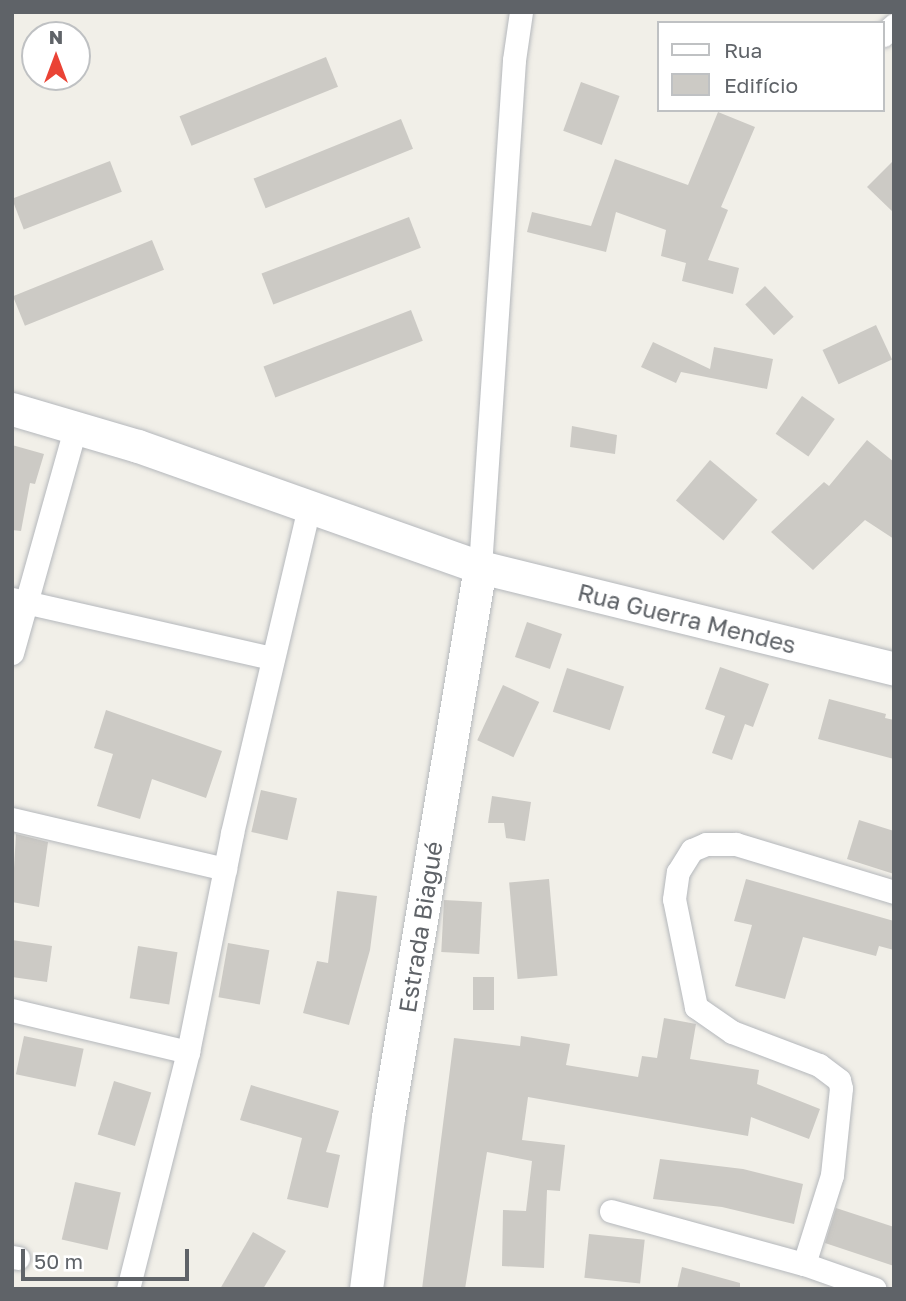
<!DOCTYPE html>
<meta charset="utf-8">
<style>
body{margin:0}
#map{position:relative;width:906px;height:1301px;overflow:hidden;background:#f1efe8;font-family:"Golos Text",sans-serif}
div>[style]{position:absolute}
.building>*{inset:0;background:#cccac5;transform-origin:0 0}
.roads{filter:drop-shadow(0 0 2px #b5b8bc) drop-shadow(0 0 2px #b5b8bc)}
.street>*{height:23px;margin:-11.5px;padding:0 11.5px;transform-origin:11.5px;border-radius:11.5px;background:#fff}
.secondary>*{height:33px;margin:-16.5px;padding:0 16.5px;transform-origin:16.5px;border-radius:16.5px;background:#fff}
span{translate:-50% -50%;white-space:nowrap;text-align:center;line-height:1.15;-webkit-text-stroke:5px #fff;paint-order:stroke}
.street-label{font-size:24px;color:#5f6368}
.frame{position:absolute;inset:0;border:14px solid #5f6368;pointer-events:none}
.legend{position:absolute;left:657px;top:21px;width:228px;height:91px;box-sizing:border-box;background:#fff;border:2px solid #bfc1c3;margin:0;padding:9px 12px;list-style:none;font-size:21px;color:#5f6368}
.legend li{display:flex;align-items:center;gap:14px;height:35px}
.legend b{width:35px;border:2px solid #bfc1c3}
.north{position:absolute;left:21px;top:21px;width:70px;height:70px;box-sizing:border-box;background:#fff;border:2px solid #bfc1c3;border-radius:50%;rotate:0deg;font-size:19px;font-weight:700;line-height:28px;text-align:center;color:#5f6368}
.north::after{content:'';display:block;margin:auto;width:24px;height:32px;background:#ea4335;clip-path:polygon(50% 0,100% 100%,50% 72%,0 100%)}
.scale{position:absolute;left:21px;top:1249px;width:168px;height:32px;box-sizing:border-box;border:4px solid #5f6368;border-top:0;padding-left:9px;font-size:21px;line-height:24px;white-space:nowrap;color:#5f6368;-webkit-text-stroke:5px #fff;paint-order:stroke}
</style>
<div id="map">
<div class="building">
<div style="left:326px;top:57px;width:32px;height:158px;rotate:68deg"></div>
<div style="left:581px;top:82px;width:41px;height:52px;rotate:20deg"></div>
<div style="clip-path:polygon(718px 112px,755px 127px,721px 207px,728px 210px,708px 260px,739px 268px,733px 294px,682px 281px,686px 263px,661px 256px,666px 230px,616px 212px,606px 252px,527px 232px,532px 212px,591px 226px,615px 159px,688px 185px)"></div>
<div style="left:401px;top:119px;width:32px;height:159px;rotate:68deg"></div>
<div style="clip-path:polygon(894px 160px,894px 213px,867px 187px)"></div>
<div style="left:110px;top:161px;width:33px;height:105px;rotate:69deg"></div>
<div style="left:409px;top:217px;width:33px;height:158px;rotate:69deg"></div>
<div style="left:152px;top:240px;width:32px;height:150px;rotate:68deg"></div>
<div style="left:765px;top:286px;width:42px;height:27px;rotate:47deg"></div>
<div style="left:411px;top:310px;width:33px;height:158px;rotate:69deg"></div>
<div style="left:876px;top:325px;width:38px;height:59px;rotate:65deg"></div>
<div style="clip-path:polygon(653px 342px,710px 369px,714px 347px,773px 359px,767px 389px,681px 372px,676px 383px,641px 367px)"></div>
<div style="left:802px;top:396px;width:40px;height:46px;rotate:35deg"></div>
<div style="clip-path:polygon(572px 426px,617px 435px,615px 454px,570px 447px)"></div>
<div style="clip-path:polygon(867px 440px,894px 462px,894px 539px,865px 520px,813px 570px,771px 532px,824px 482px,829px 486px)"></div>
<div style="clip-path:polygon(12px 445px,44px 454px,35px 484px,30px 483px,21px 531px,12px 530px)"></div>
<div style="left:710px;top:460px;width:62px;height:53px;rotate:40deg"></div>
<div style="left:527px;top:622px;width:37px;height:37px;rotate:19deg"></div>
<div style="clip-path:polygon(720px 667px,769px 684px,753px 727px,745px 724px,732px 760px,712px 753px,725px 716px,705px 709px)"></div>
<div style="left:567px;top:668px;width:60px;height:46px;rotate:18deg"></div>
<div style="left:503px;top:685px;width:40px;height:61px;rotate:25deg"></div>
<div style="clip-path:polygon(829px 699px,886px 714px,885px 718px,894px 720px,894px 759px,818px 739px)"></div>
<div style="clip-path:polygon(106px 710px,222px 751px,206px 798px,152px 779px,140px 819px,97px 806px,113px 754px,94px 748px)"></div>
<div style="left:261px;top:790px;width:37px;height:43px;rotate:13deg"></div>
<div style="clip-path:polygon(492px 796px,531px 802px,525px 841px,506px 838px,504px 823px,488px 823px)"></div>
<div style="clip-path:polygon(859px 820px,894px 831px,894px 874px,847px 859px)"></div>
<div style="clip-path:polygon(16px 834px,48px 842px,39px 907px,12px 902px)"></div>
<div style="left:549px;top:879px;width:97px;height:40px;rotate:85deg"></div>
<div style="clip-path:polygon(746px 879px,894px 921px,894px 950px,879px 946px,876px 956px,803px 937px,785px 999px,735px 986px,752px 925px,734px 921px)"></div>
<div style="clip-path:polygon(337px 891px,377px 896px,370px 950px,349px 1025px,303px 1013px,317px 961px,328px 963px)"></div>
<div style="left:444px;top:900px;width:38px;height:52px;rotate:3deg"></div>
<div style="clip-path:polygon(12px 940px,52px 946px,47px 982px,12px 977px)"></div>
<div style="left:228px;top:943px;width:42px;height:55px;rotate:10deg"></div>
<div style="left:138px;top:946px;width:40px;height:53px;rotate:9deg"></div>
<div style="left:473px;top:977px;width:21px;height:33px"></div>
<div style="clip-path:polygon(664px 1018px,696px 1024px,690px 1059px,759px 1070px,757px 1084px,820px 1109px,809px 1139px,751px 1117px,748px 1136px,528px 1097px,522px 1140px,565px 1145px,560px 1191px,547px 1190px,544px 1268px,502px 1266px,503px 1210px,526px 1211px,532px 1161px,487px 1152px,465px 1289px,422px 1289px,454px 1038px,520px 1046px,521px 1036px,570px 1044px,566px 1065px,638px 1077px,642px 1056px,657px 1058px)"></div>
<div style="left:24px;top:1036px;width:61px;height:39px;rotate:12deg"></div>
<div style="left:114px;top:1081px;width:39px;height:56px;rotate:17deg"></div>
<div style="clip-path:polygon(251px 1085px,339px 1111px,326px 1152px,340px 1155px,328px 1208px,287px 1199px,302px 1138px,240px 1120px)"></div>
<div style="clip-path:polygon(660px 1159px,743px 1169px,803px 1184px,794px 1224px,722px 1207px,653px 1199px)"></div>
<div style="left:75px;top:1182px;width:47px;height:59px;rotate:13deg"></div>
<div style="clip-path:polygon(836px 1208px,894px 1227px,894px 1266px,825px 1243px)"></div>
<div style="clip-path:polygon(253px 1232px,286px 1251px,263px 1289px,220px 1289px)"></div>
<div style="left:589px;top:1234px;width:56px;height:44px;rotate:6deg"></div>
<div style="clip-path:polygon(682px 1267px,740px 1283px,740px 1289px,677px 1289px)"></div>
</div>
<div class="roads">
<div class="street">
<div style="left:883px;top:35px;width:15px;rotate:-42deg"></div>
<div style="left:480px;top:567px;width:508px;rotate:-86.16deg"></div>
<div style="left:514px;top:60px;width:49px;rotate:-81.7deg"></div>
<div style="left:12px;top:599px;width:267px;rotate:12.8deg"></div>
<div style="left:12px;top:653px;width:236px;rotate:-74.3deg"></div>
<div style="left:12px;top:819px;width:219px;rotate:13.2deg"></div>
<div style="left:12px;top:1010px;width:181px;rotate:13.4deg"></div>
<div style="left:611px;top:1211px;width:200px;rotate:15.4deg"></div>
<div style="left:804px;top:1264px;width:75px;rotate:19.4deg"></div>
<div style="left:12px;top:1257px;width:6px;rotate:9deg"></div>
<div style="left:804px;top:1264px;width:93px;rotate:-72.5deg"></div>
<div style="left:832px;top:1175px;width:87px;rotate:-84.1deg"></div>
<div style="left:841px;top:1088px;width:8px;rotate:-104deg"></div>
<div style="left:839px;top:1080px;width:25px;rotate:-143deg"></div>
<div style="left:819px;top:1065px;width:93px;rotate:-159.2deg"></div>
<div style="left:732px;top:1032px;width:44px;rotate:-145.2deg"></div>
<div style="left:696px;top:1007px;width:110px;rotate:-101.5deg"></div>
<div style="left:674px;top:899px;width:27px;rotate:-82deg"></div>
<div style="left:678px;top:872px;width:26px;rotate:-58deg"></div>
<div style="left:692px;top:850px;width:15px;rotate:-23deg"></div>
<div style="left:706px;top:844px;width:30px"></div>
<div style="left:736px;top:844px;width:165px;rotate:16.9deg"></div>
<div style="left:128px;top:1289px;width:244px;rotate:-75.8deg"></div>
<div style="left:188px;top:1052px;width:223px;rotate:-78.6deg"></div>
<div style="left:232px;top:833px;width:335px;rotate:-76.7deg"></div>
</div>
<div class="secondary">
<div style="left:12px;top:409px;width:131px;rotate:16.4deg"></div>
<div style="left:138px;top:446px;width:363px;rotate:19.5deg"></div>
<div style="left:480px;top:567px;width:426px;rotate:13.8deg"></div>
<div style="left:366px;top:1289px;width:173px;rotate:-82.7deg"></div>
<div style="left:388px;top:1117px;width:558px;rotate:-80.5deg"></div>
</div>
</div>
<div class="street-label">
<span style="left:687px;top:618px;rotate:14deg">Rua Guerra Mendes</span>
<span style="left:420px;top:927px;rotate:-81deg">Estrada Biagué</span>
</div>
<div class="frame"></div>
<ul class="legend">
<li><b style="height:9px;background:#fff"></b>Rua</li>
<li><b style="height:19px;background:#cccac5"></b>Edifício</li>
</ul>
<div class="north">N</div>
<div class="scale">50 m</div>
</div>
